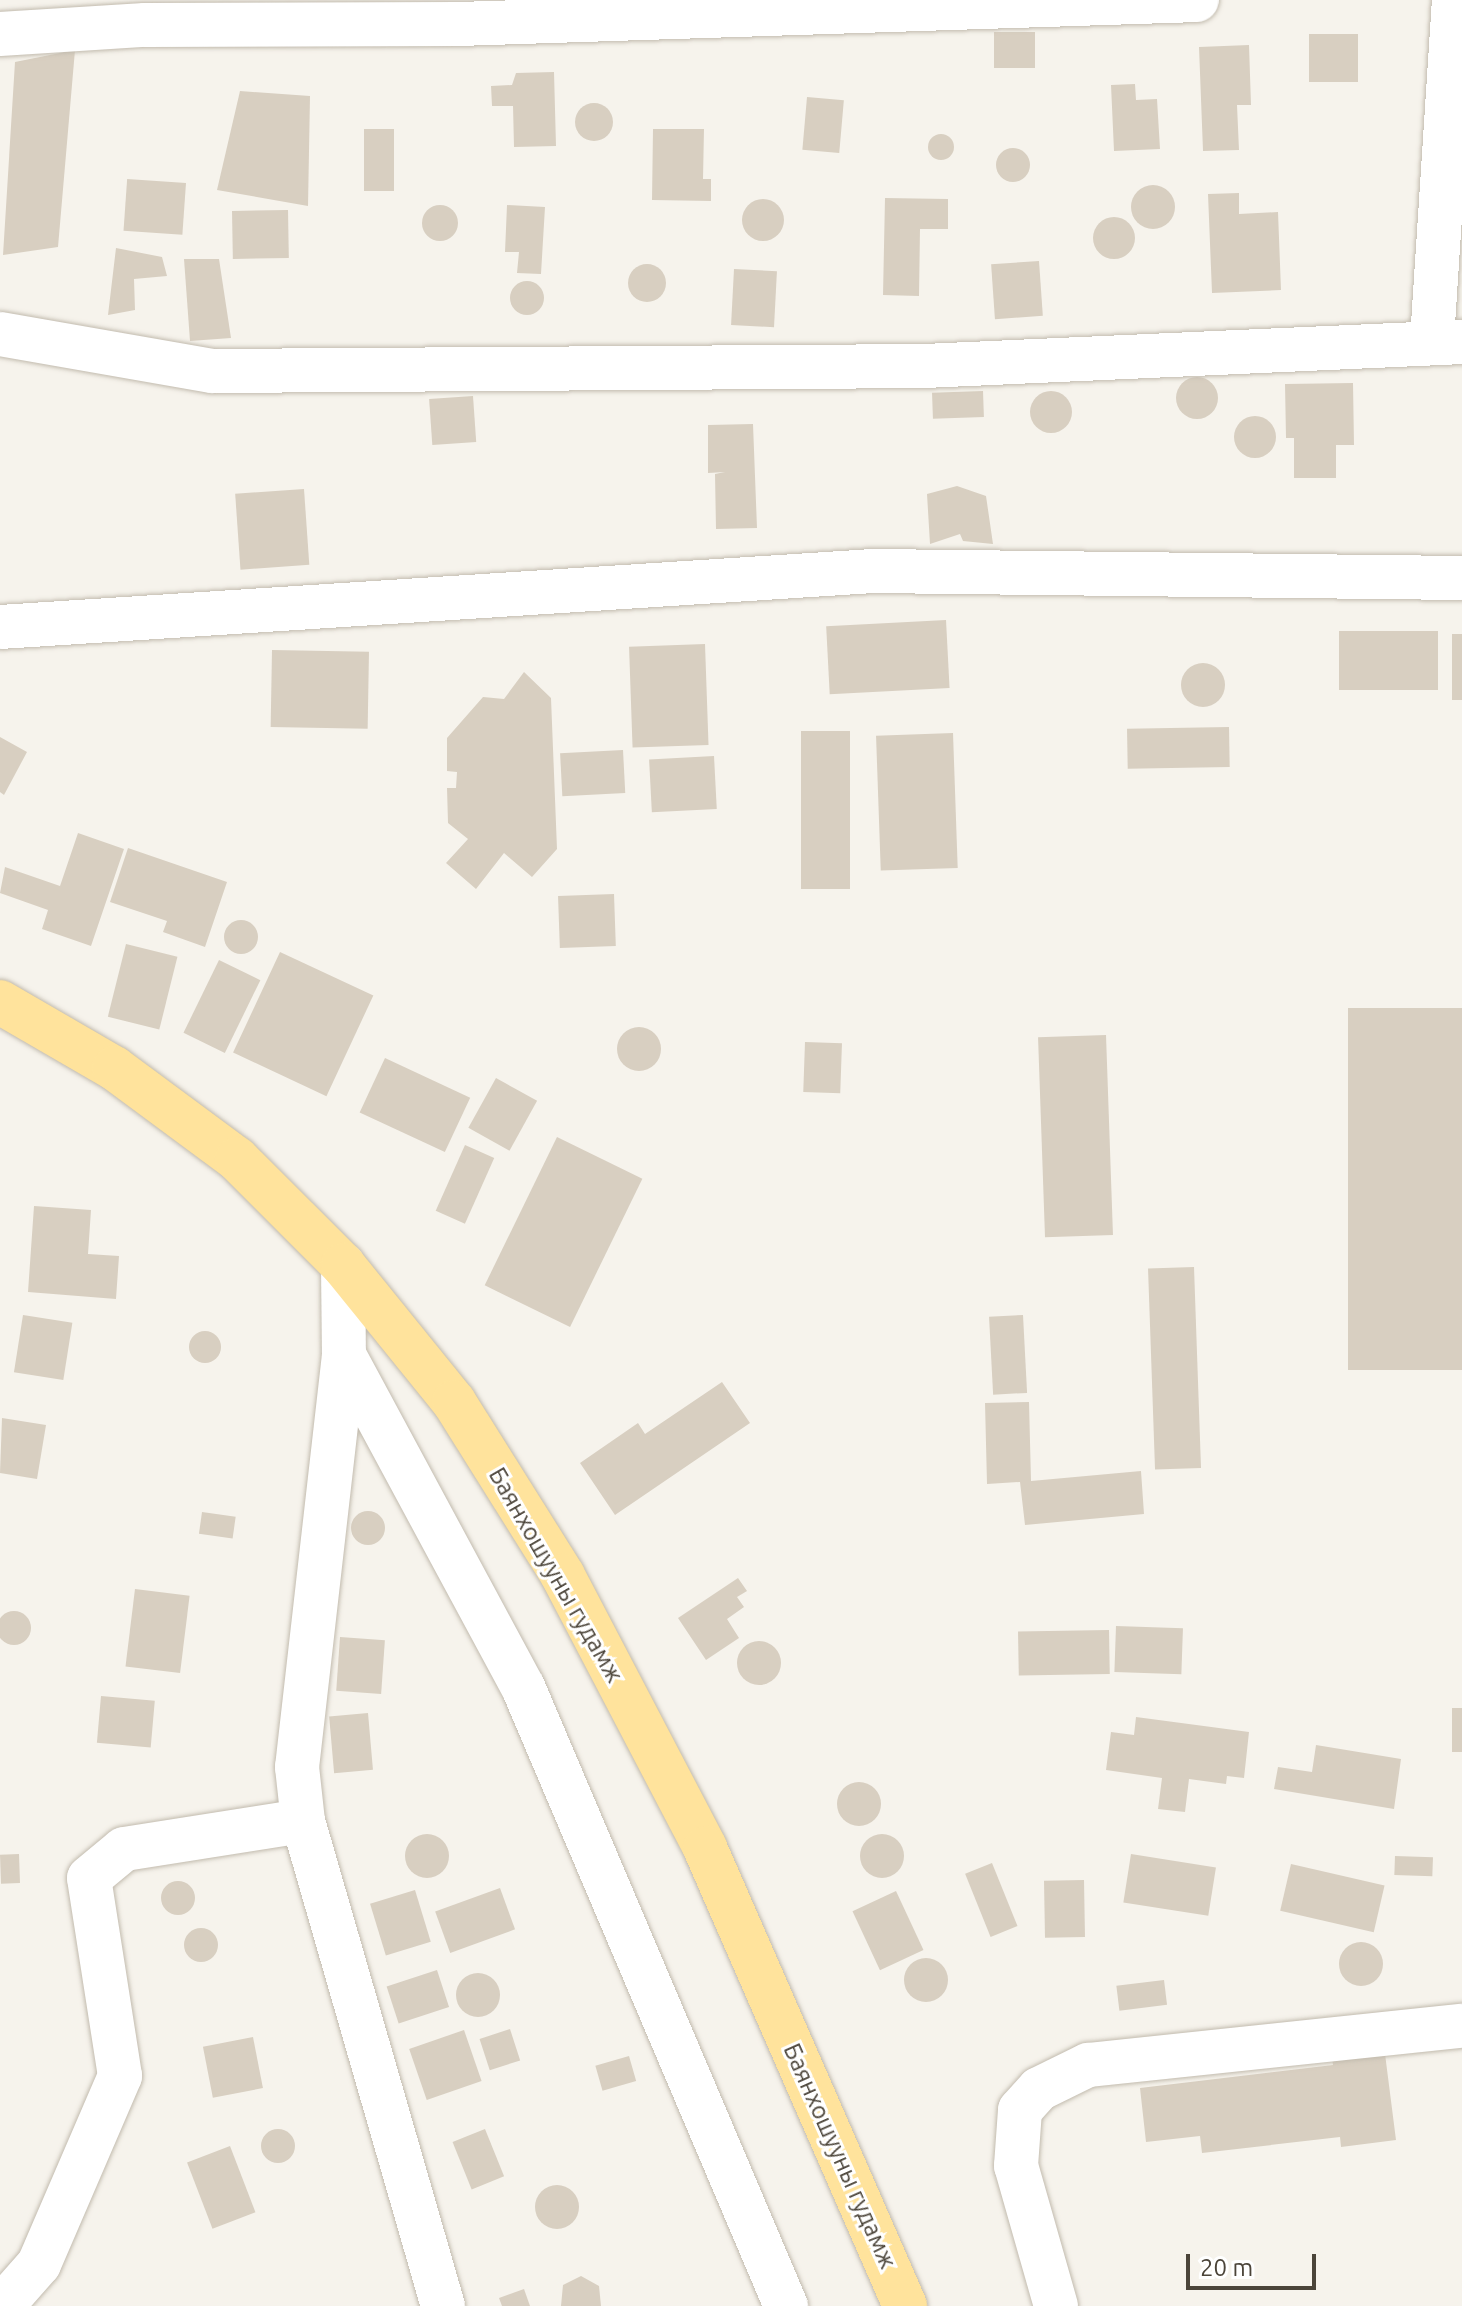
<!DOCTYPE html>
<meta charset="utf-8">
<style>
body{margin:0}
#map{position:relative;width:1462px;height:2306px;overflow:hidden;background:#f6f3ec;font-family:Ubuntu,sans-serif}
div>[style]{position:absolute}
.building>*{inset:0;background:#d8cfc1;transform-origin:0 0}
.round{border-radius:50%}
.roads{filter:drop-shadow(0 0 2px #c2bbae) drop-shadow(0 0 2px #c2bbae)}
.minor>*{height:44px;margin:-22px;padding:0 22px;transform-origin:22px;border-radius:22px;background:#fff}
.major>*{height:44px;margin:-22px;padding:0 22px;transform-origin:22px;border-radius:22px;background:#ffe39c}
span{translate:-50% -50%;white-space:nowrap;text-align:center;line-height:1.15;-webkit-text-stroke:6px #fff;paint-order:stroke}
.street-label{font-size:24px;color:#4b4439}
.scale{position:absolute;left:1186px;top:2254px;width:130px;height:36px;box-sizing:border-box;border:4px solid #4b4439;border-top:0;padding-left:10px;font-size:24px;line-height:28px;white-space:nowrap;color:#4b4439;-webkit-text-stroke:6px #fff;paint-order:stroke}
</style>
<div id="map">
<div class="building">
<div style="left:1035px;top:32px;width:36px;height:41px;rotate:90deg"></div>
<div style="left:1309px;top:34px;width:49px;height:48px"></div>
<div style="clip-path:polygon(1249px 45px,1251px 105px,1237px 105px,1239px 150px,1203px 151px,1199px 47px)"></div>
<div style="clip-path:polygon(75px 50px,58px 247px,3px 255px,15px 62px)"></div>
<div style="clip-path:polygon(554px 72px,556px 146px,514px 147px,513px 106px,492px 106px,491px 86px,512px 85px,516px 73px)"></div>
<div style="clip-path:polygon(1135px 84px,1136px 100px,1157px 99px,1160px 149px,1114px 151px,1111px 85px)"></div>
<div style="clip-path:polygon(240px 91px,310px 96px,308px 206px,217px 190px)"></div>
<div style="left:807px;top:97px;width:37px;height:53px;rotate:5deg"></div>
<div class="round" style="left:575px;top:103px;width:38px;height:38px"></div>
<div style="left:364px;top:129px;width:30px;height:62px"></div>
<div style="clip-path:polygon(653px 129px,704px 129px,703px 179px,711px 179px,711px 201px,652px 200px)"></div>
<div class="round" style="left:928px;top:134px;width:26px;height:26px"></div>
<div class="round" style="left:996px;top:148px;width:34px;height:34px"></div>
<div style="left:186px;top:183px;width:52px;height:59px;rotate:94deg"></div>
<div class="round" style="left:1131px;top:185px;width:44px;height:44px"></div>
<div style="clip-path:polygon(1239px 193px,1239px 214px,1278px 212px,1281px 290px,1212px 293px,1208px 194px)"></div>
<div style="clip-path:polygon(885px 198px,948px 199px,948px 229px,920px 229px,919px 296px,883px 295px)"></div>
<div class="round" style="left:742px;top:199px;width:42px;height:42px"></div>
<div class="round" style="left:422px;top:205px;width:36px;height:36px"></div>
<div style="clip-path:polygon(507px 205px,545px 207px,541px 274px,517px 273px,519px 252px,505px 252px)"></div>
<div style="left:288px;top:210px;width:48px;height:56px;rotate:89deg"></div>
<div class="round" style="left:1093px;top:217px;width:42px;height:42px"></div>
<div style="clip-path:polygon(116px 248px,162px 257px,167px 276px,134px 279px,135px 310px,108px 315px)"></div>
<div style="clip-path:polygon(184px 259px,219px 259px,231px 338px,190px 341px)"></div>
<div style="left:1039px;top:261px;width:55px;height:48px;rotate:86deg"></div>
<div class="round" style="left:628px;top:264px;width:38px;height:38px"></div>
<div style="left:734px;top:269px;width:43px;height:56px;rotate:3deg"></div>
<div class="round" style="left:510px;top:281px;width:34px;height:34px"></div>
<div class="round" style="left:1176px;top:377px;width:42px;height:42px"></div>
<div style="clip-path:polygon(1353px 383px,1354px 445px,1336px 445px,1336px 478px,1294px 478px,1294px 438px,1286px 438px,1285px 384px)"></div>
<div class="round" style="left:1030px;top:391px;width:42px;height:42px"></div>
<div style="left:983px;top:391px;width:26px;height:51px;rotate:88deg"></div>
<div style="left:473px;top:396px;width:46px;height:44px;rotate:86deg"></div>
<div class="round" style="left:1234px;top:416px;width:42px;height:42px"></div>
<div style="clip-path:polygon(753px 424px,757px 528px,716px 529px,715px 474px,725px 472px,708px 473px,708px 425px)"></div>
<div style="clip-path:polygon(957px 486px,986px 496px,993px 544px,963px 541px,960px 534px,930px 544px,927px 494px)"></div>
<div style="left:304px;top:489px;width:76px;height:69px;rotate:86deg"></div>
<div style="left:946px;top:620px;width:68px;height:120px;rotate:87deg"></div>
<div style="left:1339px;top:631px;width:99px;height:59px"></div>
<div style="left:1452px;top:634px;width:10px;height:66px"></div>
<div style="left:705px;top:644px;width:101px;height:76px;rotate:88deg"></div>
<div style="left:272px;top:650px;width:97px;height:77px;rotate:1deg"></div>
<div class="round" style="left:1181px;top:663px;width:44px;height:44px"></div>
<div style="clip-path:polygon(524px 672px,551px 698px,557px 849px,532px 877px,504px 853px,476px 889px,446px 863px,468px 839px,448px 823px,447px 788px,456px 788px,457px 772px,447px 771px,447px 738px,483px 697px,504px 699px)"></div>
<div style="left:1229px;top:727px;width:40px;height:102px;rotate:89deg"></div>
<div style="left:850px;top:731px;width:158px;height:49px;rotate:90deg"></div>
<div style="left:953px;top:733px;width:135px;height:77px;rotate:88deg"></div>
<div style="clip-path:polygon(0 737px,27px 752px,4px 795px,0 792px)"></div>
<div style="left:623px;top:750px;width:43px;height:63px;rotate:87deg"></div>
<div style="left:714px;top:756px;width:53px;height:65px;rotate:87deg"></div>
<div style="clip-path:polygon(78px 833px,124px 849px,91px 946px,42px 929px,48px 910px,0 893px,5px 867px,60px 886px)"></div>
<div style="clip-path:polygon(128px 848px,227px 882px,205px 947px,163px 932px,167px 921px,110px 902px)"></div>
<div style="left:614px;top:894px;width:52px;height:56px;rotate:88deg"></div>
<div class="round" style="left:224px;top:920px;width:34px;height:34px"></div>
<div style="left:126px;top:944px;width:53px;height:75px;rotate:14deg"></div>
<div style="left:280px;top:952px;width:103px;height:111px;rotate:25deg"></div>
<div style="left:219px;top:960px;width:46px;height:81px;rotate:26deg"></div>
<div style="left:1462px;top:1008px;width:362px;height:114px;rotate:90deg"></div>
<div class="round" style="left:617px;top:1027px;width:44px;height:44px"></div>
<div style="left:1106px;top:1035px;width:200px;height:68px;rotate:88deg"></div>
<div style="left:805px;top:1042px;width:37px;height:50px;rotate:2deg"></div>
<div style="left:385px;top:1058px;width:94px;height:60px;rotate:25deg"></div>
<div style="left:496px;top:1078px;width:47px;height:57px;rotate:29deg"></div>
<div style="left:557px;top:1137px;width:95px;height:165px;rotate:26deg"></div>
<div style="left:465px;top:1145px;width:32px;height:72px;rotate:24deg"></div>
<div style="clip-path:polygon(34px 1206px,91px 1210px,88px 1254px,119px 1256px,116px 1299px,28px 1292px)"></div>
<div style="left:1194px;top:1267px;width:201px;height:46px;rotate:88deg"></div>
<div style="left:23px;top:1315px;width:50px;height:58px;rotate:9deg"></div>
<div style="left:1023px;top:1315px;width:78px;height:34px;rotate:87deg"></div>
<div class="round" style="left:189px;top:1331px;width:32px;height:32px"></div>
<div style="clip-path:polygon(722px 1382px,750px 1423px,615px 1515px,580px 1463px,638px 1423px,645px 1434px)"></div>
<div style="clip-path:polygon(1029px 1402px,1031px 1481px,1141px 1471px,1144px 1514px,1025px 1525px,1020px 1482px,987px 1484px,985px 1403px)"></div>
<div style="clip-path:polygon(2px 1418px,46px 1425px,37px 1479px,0 1473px)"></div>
<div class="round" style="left:351px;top:1511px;width:34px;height:34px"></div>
<div style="left:202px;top:1512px;width:34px;height:22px;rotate:8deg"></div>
<div style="clip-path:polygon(738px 1578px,747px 1591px,737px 1597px,744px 1607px,727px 1619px,739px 1638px,706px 1660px,678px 1618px)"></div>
<div style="left:135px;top:1589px;width:55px;height:78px;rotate:7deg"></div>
<div class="round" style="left:-3px;top:1611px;width:34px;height:34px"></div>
<div style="left:1116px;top:1626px;width:67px;height:46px;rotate:2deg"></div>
<div style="left:1109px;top:1630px;width:44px;height:91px;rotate:89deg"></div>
<div style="left:340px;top:1637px;width:45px;height:54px;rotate:4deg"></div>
<div class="round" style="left:737px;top:1641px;width:44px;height:44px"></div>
<div style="left:101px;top:1696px;width:54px;height:47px;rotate:5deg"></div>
<div style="left:1452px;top:1708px;width:10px;height:44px"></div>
<div style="left:368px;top:1713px;width:57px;height:39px;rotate:85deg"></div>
<div style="clip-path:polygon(1136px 1717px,1249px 1732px,1244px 1778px,1227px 1776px,1226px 1784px,1189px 1779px,1185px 1812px,1158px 1809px,1162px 1778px,1106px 1770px,1111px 1732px,1134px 1735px)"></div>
<div style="clip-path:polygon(1316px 1745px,1401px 1759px,1394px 1809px,1274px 1789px,1278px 1767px,1312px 1772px)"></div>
<div class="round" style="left:837px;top:1782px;width:44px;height:44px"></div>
<div class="round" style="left:405px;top:1834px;width:44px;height:44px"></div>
<div class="round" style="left:860px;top:1834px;width:44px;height:44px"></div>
<div style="left:19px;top:1854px;width:29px;height:19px;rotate:88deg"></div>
<div style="left:1131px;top:1854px;width:86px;height:49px;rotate:9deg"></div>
<div style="left:1395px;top:1856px;width:38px;height:19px;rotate:2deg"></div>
<div style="left:992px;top:1863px;width:68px;height:29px;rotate:68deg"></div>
<div style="left:1291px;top:1864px;width:96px;height:48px;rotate:13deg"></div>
<div style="left:1084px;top:1880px;width:57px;height:40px;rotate:89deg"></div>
<div class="round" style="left:161px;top:1881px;width:34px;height:34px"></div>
<div style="left:500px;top:1888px;width:44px;height:69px;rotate:70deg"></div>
<div style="left:415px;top:1890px;width:54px;height:47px;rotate:73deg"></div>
<div style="left:896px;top:1891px;width:65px;height:48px;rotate:65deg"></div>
<div class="round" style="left:184px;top:1928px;width:34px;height:34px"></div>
<div class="round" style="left:1339px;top:1942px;width:44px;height:44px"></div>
<div class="round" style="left:904px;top:1958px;width:44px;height:44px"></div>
<div style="left:437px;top:1970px;width:39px;height:53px;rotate:72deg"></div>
<div class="round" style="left:456px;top:1973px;width:44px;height:44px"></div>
<div style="left:1164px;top:1980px;width:25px;height:48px;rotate:83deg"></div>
<div style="left:510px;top:2029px;width:33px;height:32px;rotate:72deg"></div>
<div style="left:464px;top:2030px;width:54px;height:58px;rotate:71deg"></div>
<div style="left:253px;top:2037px;width:52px;height:51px;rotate:79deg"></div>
<div style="clip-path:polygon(1384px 2046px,1396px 2140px,1341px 2147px,1340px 2137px,1202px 2153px,1200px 2136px,1146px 2142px,1140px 2088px,1333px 2065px,1331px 2052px)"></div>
<div style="left:629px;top:2056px;width:26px;height:35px;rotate:74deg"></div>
<div class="round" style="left:261px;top:2129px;width:34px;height:34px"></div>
<div style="left:485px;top:2129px;width:51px;height:35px;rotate:68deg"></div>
<div style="left:230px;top:2146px;width:71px;height:46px;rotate:69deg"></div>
<div class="round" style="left:535px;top:2185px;width:44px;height:44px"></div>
<div style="clip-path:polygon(581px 2276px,599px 2286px,601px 2306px,561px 2306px,563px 2285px)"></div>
<div style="clip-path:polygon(524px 2289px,530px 2306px,502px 2306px,499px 2298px)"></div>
</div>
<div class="roads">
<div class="minor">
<div style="left:0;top:34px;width:145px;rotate:-3.6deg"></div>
<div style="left:145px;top:25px;width:314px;rotate:-0.2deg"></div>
<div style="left:459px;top:24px;width:738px;rotate:-1.86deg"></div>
<div style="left:0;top:334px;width:215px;rotate:9.9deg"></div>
<div style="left:212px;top:371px;width:712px;rotate:-0.4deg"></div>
<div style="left:924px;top:366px;width:539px;rotate:-2.55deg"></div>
<div style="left:1432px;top:340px;width:341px;rotate:-86.3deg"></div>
<div style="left:0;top:627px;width:875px;rotate:-3.67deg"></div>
<div style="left:873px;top:571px;width:589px;rotate:0.68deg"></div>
<div style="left:343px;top:1265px;width:90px;rotate:89.4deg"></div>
<div style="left:344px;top:1355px;width:377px;rotate:61.7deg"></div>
<div style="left:523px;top:1687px;width:673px;rotate:66.98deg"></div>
<div style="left:344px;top:1355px;width:415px;rotate:96.5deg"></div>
<div style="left:297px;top:1767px;width:54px;rotate:83.7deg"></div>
<div style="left:303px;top:1821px;width:505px;rotate:73.9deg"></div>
<div style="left:2px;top:2306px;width:56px;rotate:-48.6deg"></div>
<div style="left:39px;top:2264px;width:205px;rotate:-66.7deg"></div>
<div style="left:120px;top:2076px;width:200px;rotate:-98.9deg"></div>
<div style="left:89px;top:1878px;width:45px;rotate:-39.6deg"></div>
<div style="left:124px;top:1849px;width:181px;rotate:-8.9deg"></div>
<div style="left:1056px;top:2306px;width:146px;rotate:-105.9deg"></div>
<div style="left:1016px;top:2166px;width:56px;rotate:-85.9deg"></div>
<div style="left:1020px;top:2110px;width:28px;rotate:-48deg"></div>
<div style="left:1039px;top:2089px;width:55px;rotate:-26.1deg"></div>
<div style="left:1088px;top:2065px;width:376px;rotate:-6deg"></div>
</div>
<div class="major">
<div style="left:0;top:1002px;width:132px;rotate:30.1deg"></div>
<div style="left:114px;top:1068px;width:153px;rotate:36.5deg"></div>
<div style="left:237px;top:1159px;width:150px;rotate:45deg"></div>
<div style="left:343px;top:1265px;width:176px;rotate:51deg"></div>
<div style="left:454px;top:1402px;width:205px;rotate:57.9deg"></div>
<div style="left:563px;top:1576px;width:307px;rotate:62.4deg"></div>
<div style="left:705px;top:1848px;width:500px;rotate:66.4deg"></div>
</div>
</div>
<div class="street-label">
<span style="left:556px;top:1575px;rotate:60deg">Баянхошууны гудамж</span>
<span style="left:840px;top:2156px;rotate:66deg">Баянхошууны гудамж</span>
</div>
<div class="scale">20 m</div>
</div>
